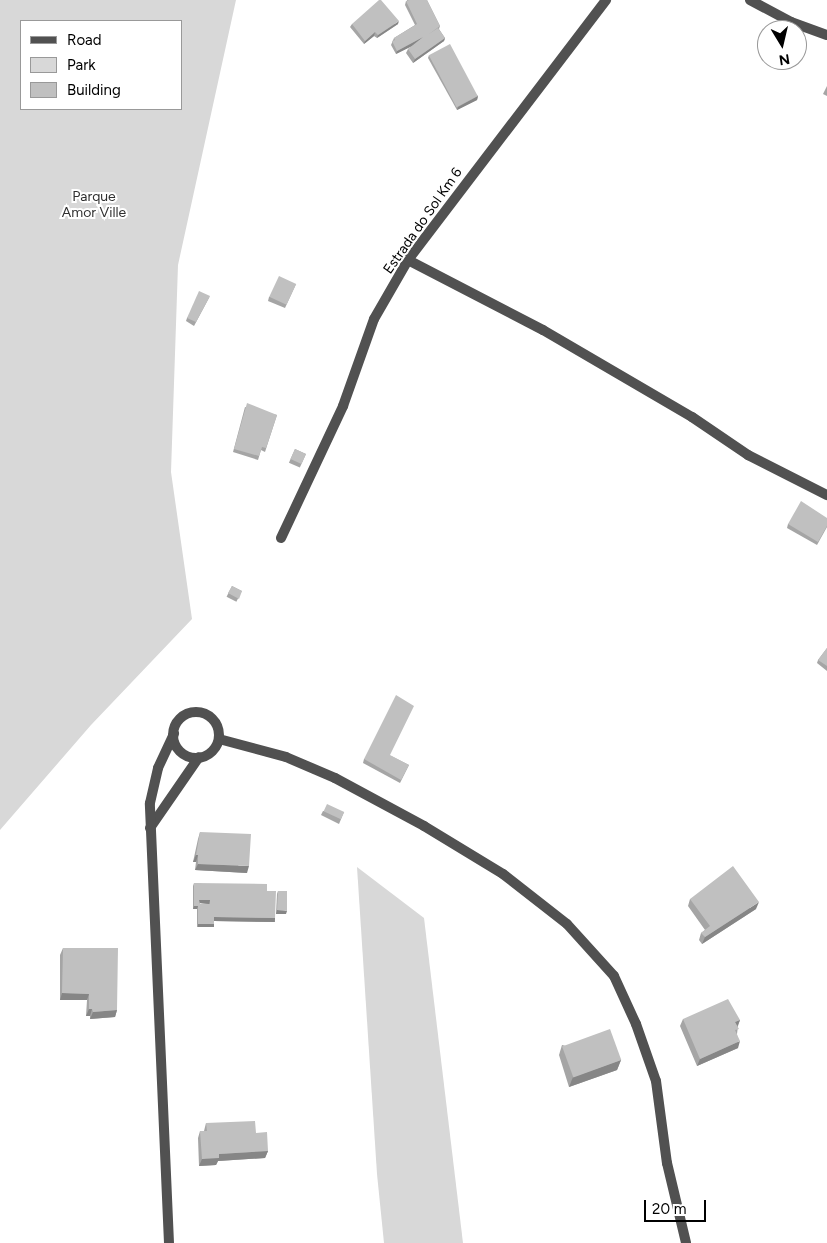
<!DOCTYPE html>
<style>
body{margin:0}
#map{position:relative;width:827px;height:1243px;overflow:hidden;background:#fff;font-family:Figtree,sans-serif}
div>[style]{position:absolute}
.green>*{inset:0;background:#d8d8d8}
.minor>*{height:10px;margin:-5px;padding:0 5px;transform-origin:5px;border-radius:5px;background:#515151}
.minor>.ring{margin:-5px;padding:0;box-sizing:content-box;background:none;border:10px solid #515151;border-radius:50%}
.wall>*{inset:0;background:#a5a5a5;transform-origin:0 0}
.shaded-wall>*{inset:0;background:#868686;transform-origin:0 0}
.building>*{inset:0;background:#c0c0c0;transform-origin:0 0}
span{translate:-50% -50%;white-space:nowrap;text-align:center;line-height:1.15;-webkit-text-stroke:4px #fff;paint-order:stroke}
.park-label{font-size:14px;color:#2f2f2f}
.street-label{font-size:14px;color:#000}
.legend{position:absolute;left:20px;top:20px;width:162px;height:90px;box-sizing:border-box;background:#fff;border:1px solid #999;margin:0;padding:6px 9px;list-style:none;font-size:15px;color:#000}
.legend li{display:flex;align-items:center;gap:10px;height:25px}
.legend b{width:25px;border:1px solid #999}
.north{position:absolute;left:757px;top:20px;width:50px;height:50px;box-sizing:border-box;background:#fff;border:1px solid #999;border-radius:50%;rotate:171deg;font-size:14px;font-weight:700;line-height:20px;text-align:center;color:#000}
.north::after{content:'';display:block;margin:auto;width:18px;height:22px;background:#000;clip-path:polygon(50% 0,100% 100%,50% 72%,0 100%)}
.scale{position:absolute;left:644px;top:1200px;width:62px;height:22px;box-sizing:border-box;border:2px solid #000;border-top:0;padding-left:6px;font-size:15px;line-height:18px;white-space:nowrap;color:#000;-webkit-text-stroke:4px #fff;paint-order:stroke}
</style>
<div id="map">
<div class="green">
<div style="clip-path:polygon(evenodd,0 0,236px 0,178px 265px,171px 472px,192px 619px,91px 725px,0 830px,0 0,21px 21px,181px 21px,181px 109px,21px 109px,21px 21px)"></div>
<div style="clip-path:polygon(357px 867px,424px 918px,463px 1243px,384px 1243px,377px 1174px)"></div>
</div>
<div class="minor">
<div style="left:750px;top:0;width:47px;rotate:28.2deg"></div>
<div style="left:791px;top:22px;width:38px;rotate:20deg"></div>
<div style="left:408px;top:260px;width:152px;rotate:27.4deg"></div>
<div style="left:543px;top:330px;width:173px;rotate:30.3deg"></div>
<div style="left:692px;top:417px;width:68px;rotate:34.2deg"></div>
<div style="left:748px;top:455px;width:89px;rotate:26.9deg"></div>
<div style="left:281px;top:538px;width:146px;rotate:-64.8deg"></div>
<div style="left:343px;top:406px;width:92px;rotate:-70.4deg"></div>
<div style="left:374px;top:319px;width:68px;rotate:-60deg"></div>
<div style="left:408px;top:260px;width:327px;rotate:-52.7deg"></div>
<div class="ring" style="left:173px;top:712px;width:36px;height:36px"></div>
<div style="left:219px;top:739px;width:69px;rotate:15deg"></div>
<div style="left:286px;top:757px;width:53px;rotate:23.2deg"></div>
<div style="left:335px;top:778px;width:101px;rotate:28.3deg"></div>
<div style="left:424px;top:826px;width:92px;rotate:31.3deg"></div>
<div style="left:503px;top:874px;width:81px;rotate:38deg"></div>
<div style="left:567px;top:924px;width:70px;rotate:47.9deg"></div>
<div style="left:614px;top:976px;width:53px;rotate:65.4deg"></div>
<div style="left:636px;top:1024px;width:60px;rotate:70.7deg"></div>
<div style="left:656px;top:1081px;width:83px;rotate:82.4deg"></div>
<div style="left:667px;top:1163px;width:82px;rotate:76.6deg"></div>
<div style="left:150px;top:828px;width:86px;rotate:-55.4deg"></div>
<div style="left:169px;top:1243px;width:440px;rotate:-92.5deg"></div>
<div style="left:150px;top:803px;width:36px;rotate:-77deg"></div>
<div style="left:158px;top:768px;width:38px;rotate:-65deg"></div>
</div>
<div class="wall">
<div style="clip-path:polygon(407px 0,427px 0,440px 26px,439px 29px,445px 38px,444px 41px,413px 63px,406px 53px,408px 49px,412px 46px,396px 54px,391px 45px,394px 38px,415px 25px,405px 5px,406px 1px,407px 1px)"></div>
<div style="clip-path:polygon(352px 24px,398px 24px,377px 38px,374px 36px,364px 44px,350px 27px)"></div>
<div style="clip-path:polygon(429px 55px,478px 96px,477px 100px,457px 110px,428px 58px)"></div>
<div style="clip-path:polygon(827px 86px,827px 96px,823px 94px)"></div>
<div style="clip-path:polygon(296px 284px,285px 308px,268px 301px,269px 297px)"></div>
<div style="clip-path:polygon(210px 296px,194px 326px,186px 321px,187px 318px)"></div>
<div style="clip-path:polygon(245px 407px,277px 415px,265px 452px,261px 450px,258px 460px,233px 452px)"></div>
<div style="left:295px;top:449px;width:12px;height:15px;rotate:24deg"></div>
<div style="clip-path:polygon(827px 518px,827px 527px,817px 545px,787px 528px,788px 524px)"></div>
<div style="left:232px;top:586px;width:11px;height:12px;rotate:27deg"></div>
<div style="clip-path:polygon(827px 648px,827px 671px,817px 663px,818px 660px)"></div>
<div style="clip-path:polygon(391px 756px,409px 765px,400px 783px,363px 763px,364px 759px)"></div>
<div style="clip-path:polygon(323px 811px,344px 812px,339px 824px,321px 815px)"></div>
<div style="clip-path:polygon(200px 832px,247px 873px,195px 870px,196px 862px,193px 862px,198px 839px)"></div>
<div style="clip-path:polygon(evenodd,194px 883px,267px 891px,274px 922px,214px 921px,213px 927px,197px 927px,197px 909px,193px 909px,193px 886px,194px 883px,200px 903px,209px 904px,200px 904px,200px 903px)"></div>
<div style="clip-path:polygon(278px 891px,286px 914px,276px 914px,277px 894px)"></div>
<div style="clip-path:polygon(690px 899px,756px 909px,702px 944px,699px 940px,701px 933px,705px 930px,688px 906px)"></div>
<div style="clip-path:polygon(63px 948px,117px 1010px,115px 1017px,90px 1019px,90px 1016px,86px 1016px,87px 1000px,60px 1000px,60px 955px)"></div>
<div style="clip-path:polygon(683px 1019px,740px 1020px,738px 1026px,737px 1034px,738px 1048px,697px 1066px,680px 1026px)"></div>
<div style="clip-path:polygon(562px 1045px,621px 1060px,617px 1070px,569px 1087px,559px 1055px)"></div>
<div style="clip-path:polygon(206px 1123px,256px 1133px,268px 1151px,265px 1158px,218px 1161px,216px 1165px,199px 1166px,198px 1138px,200px 1131px,204px 1131px)"></div>
</div>
<div class="shaded-wall">
<div style="clip-path:polygon(399px 21px,398px 24px,377px 38px,378px 35px)"></div>
<div style="clip-path:polygon(375px 32px,374px 36px,364px 44px,365px 41px)"></div>
<div style="clip-path:polygon(423px 37px,422px 41px,396px 54px,397px 51px)"></div>
<div style="clip-path:polygon(445px 38px,444px 41px,413px 63px,415px 59px)"></div>
<div style="clip-path:polygon(478px 96px,477px 100px,457px 110px,458px 107px)"></div>
<div style="clip-path:polygon(196px 855px,198px 855px,196px 862px,193px 862px)"></div>
<div style="clip-path:polygon(198px 864px,249px 866px,247px 873px,195px 870px)"></div>
<div style="clip-path:polygon(199px 900px,210px 900px,209px 904px,198px 903px)"></div>
<div style="clip-path:polygon(759px 902px,756px 909px,702px 944px,705px 937px)"></div>
<div style="clip-path:polygon(194px 906px,198px 906px,197px 909px,193px 909px)"></div>
<div style="clip-path:polygon(277px 910px,287px 911px,286px 914px,276px 914px)"></div>
<div style="left:214px;top:917px;width:61px;height:4px;rotate:1deg"></div>
<div style="left:198px;top:924px;width:16px;height:3px"></div>
<div style="clip-path:polygon(62px 993px,89px 994px,87px 1000px,60px 1000px)"></div>
<div style="clip-path:polygon(89px 1009px,92px 1009px,90px 1016px,86px 1016px)"></div>
<div style="clip-path:polygon(117px 1010px,115px 1017px,90px 1019px,93px 1012px)"></div>
<div style="clip-path:polygon(740px 1020px,737px 1027px,735px 1022px)"></div>
<div style="clip-path:polygon(740px 1041px,738px 1048px,697px 1066px,700px 1059px)"></div>
<div style="clip-path:polygon(621px 1060px,617px 1070px,569px 1087px,573px 1077px)"></div>
<div style="clip-path:polygon(268px 1151px,265px 1158px,218px 1161px,216px 1165px,199px 1166px,202px 1159px,219px 1154px)"></div>
</div>
<div class="building">
<div style="clip-path:polygon(379px 0,381px 0,399px 21px,378px 35px,375px 32px,365px 41px,352px 24px)"></div>
<div style="clip-path:polygon(409px 0,427px 0,440px 26px,429px 34px,438px 28px,445px 38px,415px 59px,408px 49px,423px 37px,397px 51px,392px 41px,395px 40px,394px 38px,417px 24px,406px 1px)"></div>
<div style="left:450px;top:44px;width:59px;height:24px;rotate:62deg"></div>
<div style="left:279px;top:276px;width:19px;height:23px;rotate:25deg"></div>
<div style="clip-path:polygon(199px 291px,210px 296px,196px 322px,187px 318px)"></div>
<div style="clip-path:polygon(247px 403px,277px 415px,266px 448px,262px 447px,259px 456px,234px 449px)"></div>
<div style="left:295px;top:449px;width:12px;height:11px;rotate:24deg"></div>
<div style="clip-path:polygon(801px 501px,827px 518px,827px 526px,818px 542px,788px 524px)"></div>
<div style="clip-path:polygon(232px 586px,242px 591px,239px 599px,228px 593px)"></div>
<div style="clip-path:polygon(827px 648px,827px 666px,818px 660px)"></div>
<div style="clip-path:polygon(396px 695px,414px 706px,390px 755px,409px 765px,401px 780px,364px 759px)"></div>
<div style="left:327px;top:804px;width:19px;height:8px;rotate:25deg"></div>
<div style="clip-path:polygon(200px 832px,251px 834px,249px 866px,198px 864px,198px 855px,196px 855px)"></div>
<div style="clip-path:polygon(733px 866px,759px 902px,705px 937px,701px 933px,710px 926px,690px 899px)"></div>
<div style="clip-path:polygon(evenodd,194px 883px,267px 884px,267px 891px,276px 891px,275px 918px,214px 917px,214px 924px,198px 924px,198px 906px,194px 906px,194px 883px,199px 900px,210px 900px,210px 904px,200px 904px,199px 900px)"></div>
<div style="clip-path:polygon(278px 891px,287px 891px,287px 911px,277px 910px)"></div>
<div style="clip-path:polygon(63px 948px,118px 948px,117px 1010px,93px 1012px,92px 1009px,89px 1009px,89px 994px,62px 993px)"></div>
<div style="clip-path:polygon(728px 999px,740px 1020px,735px 1022px,739px 1029px,735px 1030px,740px 1041px,700px 1059px,683px 1019px)"></div>
<div style="left:610px;top:1029px;width:33px;height:51px;rotate:70deg"></div>
<div style="clip-path:polygon(255px 1121px,256px 1133px,267px 1132px,268px 1151px,219px 1154px,219px 1158px,202px 1159px,200px 1131px,207px 1131px,206px 1123px)"></div>
</div>
<div class="park-label">
<span style="left:94px;top:205px">Parque<br>Amor Ville</span>
</div>
<div class="street-label">
<span style="left:423px;top:221px;rotate:-55deg">Estrada do Sol Km 6</span>
</div>
<ul class="legend">
<li><b style="height:6px;background:#515151"></b>Road</li>
<li><b style="height:14px;background:#d8d8d8"></b>Park</li>
<li><b style="height:14px;background:#c0c0c0"></b>Building</li>
</ul>
<div class="north">N</div>
<div class="scale">20 m</div>
</div>
